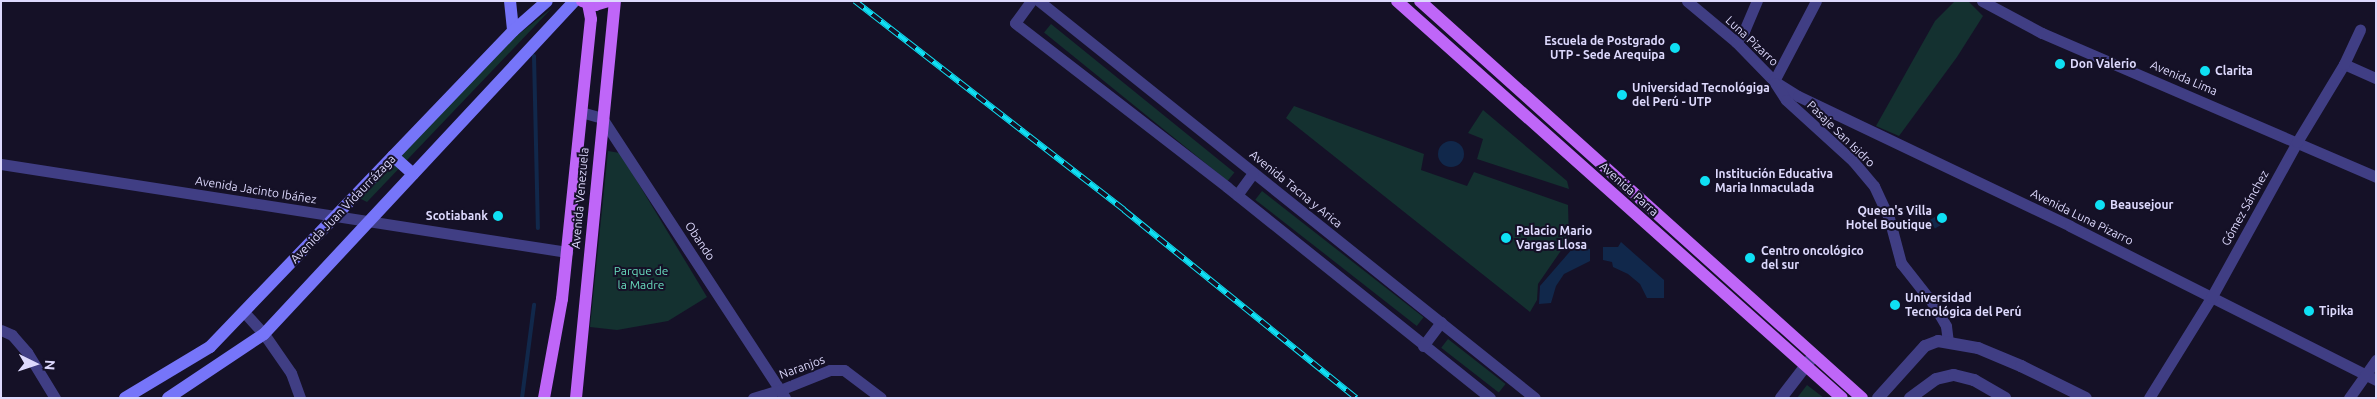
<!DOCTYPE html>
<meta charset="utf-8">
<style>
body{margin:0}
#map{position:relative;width:2377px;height:399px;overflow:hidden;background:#151127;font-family:Ubuntu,sans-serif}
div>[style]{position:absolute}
.green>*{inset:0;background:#143130;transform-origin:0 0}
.water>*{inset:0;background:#11284b;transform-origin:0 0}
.round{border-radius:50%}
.stream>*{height:4px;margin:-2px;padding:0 2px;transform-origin:2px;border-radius:2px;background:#11284b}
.minor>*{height:11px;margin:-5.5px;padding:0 5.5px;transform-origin:5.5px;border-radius:5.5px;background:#403e84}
.tertiary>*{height:12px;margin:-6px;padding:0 6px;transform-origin:6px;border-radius:6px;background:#403e84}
.secondary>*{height:12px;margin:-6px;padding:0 6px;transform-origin:6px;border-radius:6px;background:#7675f9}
.primary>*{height:12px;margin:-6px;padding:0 6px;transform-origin:6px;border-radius:6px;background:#bf66f8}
.rail>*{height:5.5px;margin-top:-2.75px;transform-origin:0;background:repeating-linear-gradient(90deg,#151127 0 11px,#0fe0f4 0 22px);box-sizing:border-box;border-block:1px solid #0fe0f4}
.dots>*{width:14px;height:14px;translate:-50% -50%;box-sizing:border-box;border:2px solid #151127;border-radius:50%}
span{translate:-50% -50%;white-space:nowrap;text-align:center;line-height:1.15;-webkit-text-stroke:4px #151127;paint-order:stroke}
.poi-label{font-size:12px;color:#ddd9fd;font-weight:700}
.right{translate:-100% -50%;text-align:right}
.left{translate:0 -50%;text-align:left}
.street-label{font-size:12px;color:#ddd9fd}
.park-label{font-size:12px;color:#68dbbd}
.frame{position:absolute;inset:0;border:2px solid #ddd9fd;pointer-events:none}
.north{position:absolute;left:10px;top:339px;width:50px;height:50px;-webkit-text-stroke:4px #151127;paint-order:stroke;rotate:94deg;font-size:14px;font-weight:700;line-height:20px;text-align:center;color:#ddd9fd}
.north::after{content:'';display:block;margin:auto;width:18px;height:22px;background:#ddd9fd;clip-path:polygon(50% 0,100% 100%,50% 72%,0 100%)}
</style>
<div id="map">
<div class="green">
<div style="clip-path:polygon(1955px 1px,1968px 1px,1983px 16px,1957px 57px,1899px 136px,1876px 126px,1935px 21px)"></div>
<div style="clip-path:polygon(552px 8px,367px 202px,359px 198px,510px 41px)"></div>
<div style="left:1051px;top:24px;width:236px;height:11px;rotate:39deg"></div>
<div style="clip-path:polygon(1294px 106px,1424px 154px,1421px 170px,1467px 186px,1474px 172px,1568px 205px,1569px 239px,1538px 284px,1537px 300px,1530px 312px,1286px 118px)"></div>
<div style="clip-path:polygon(1483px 110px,1567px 181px,1569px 189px,1477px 159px,1483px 139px,1468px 133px)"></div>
<div style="clip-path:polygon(608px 151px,620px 153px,707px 297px,668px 321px,617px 330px,590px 327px)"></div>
<div style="left:1262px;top:191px;width:205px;height:11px;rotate:38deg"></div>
<div style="left:1448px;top:339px;width:73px;height:11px;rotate:38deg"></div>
<div style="clip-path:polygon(1807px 385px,1824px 398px,1797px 398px)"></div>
</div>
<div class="water">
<div class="round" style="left:1438px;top:141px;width:26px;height:26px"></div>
<div style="left:1944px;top:212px;width:10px;height:16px;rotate:61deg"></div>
<div style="clip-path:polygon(1621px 242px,1664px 280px,1664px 298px,1647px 298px,1640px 284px,1628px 274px,1613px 267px,1612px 262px,1603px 260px,1603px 247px,1618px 247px)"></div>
<div style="clip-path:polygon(1573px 248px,1590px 249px,1590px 261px,1564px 274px,1556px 286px,1551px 303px,1539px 304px,1540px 286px)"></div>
</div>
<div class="stream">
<div style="left:534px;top:56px;width:172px;rotate:88.7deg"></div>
<div style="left:522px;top:398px;width:94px;rotate:-82.6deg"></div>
</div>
<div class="minor">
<div style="left:1031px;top:1px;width:27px;rotate:126deg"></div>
<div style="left:1015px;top:23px;width:268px;rotate:37.7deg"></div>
<div style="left:1227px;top:187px;width:337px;rotate:38.7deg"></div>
<div style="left:1039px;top:1px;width:635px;rotate:38.67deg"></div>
<div style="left:1687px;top:1px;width:64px;rotate:39.9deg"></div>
<div style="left:1736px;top:42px;width:54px;rotate:45.7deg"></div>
<div style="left:1774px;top:81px;width:28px;rotate:32deg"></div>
<div style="left:1798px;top:96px;width:301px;rotate:25.5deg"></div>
<div style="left:2070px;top:226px;width:343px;rotate:26.7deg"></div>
<div style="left:1982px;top:1px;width:68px;rotate:28.1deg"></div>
<div style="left:2042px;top:33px;width:364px;rotate:23.3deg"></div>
<div style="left:1736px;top:42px;width:14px;rotate:-54deg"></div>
<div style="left:1744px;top:31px;width:33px;rotate:-67deg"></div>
<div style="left:2344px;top:64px;width:35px;rotate:24deg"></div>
<div style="left:1774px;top:81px;width:90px;rotate:-62.3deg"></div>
<div style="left:1775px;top:83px;width:20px;rotate:57deg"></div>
<div style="left:1786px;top:100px;width:91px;rotate:42.3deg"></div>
<div style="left:1853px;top:161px;width:33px;rotate:50deg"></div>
<div style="left:1874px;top:186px;width:35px;rotate:65deg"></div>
<div style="left:1889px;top:218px;width:47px;rotate:75.1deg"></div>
<div style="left:1901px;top:263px;width:53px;rotate:51.8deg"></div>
<div style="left:1934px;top:305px;width:24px;rotate:60deg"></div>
<div style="left:1946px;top:326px;width:16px;rotate:83deg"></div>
<div style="left:581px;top:112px;width:22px;rotate:16deg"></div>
<div style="left:602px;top:118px;width:334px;rotate:56.8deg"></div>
<div style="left:1px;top:164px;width:573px;rotate:8.84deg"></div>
<div style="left:1237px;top:195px;width:27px;rotate:-54deg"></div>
<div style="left:244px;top:312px;width:30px;rotate:48deg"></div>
<div style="left:264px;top:334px;width:47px;rotate:55.3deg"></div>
<div style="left:291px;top:373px;width:27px;rotate:70deg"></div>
<div style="left:1px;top:330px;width:12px;rotate:24deg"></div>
<div style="left:12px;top:335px;width:23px;rotate:49deg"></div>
<div style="left:27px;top:352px;width:54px;rotate:58.7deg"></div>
<div style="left:1423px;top:346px;width:30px;rotate:-53deg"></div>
<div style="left:753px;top:398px;width:28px;rotate:-17deg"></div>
<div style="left:780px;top:390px;width:54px;rotate:-21.8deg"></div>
<div style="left:830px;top:370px;width:14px"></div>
<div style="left:844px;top:370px;width:46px;rotate:37.1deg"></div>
<div style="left:2149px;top:398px;width:118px;rotate:-58.2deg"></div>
<div style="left:2211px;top:298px;width:178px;rotate:-61.1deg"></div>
<div style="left:2297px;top:142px;width:91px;rotate:-58.9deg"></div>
<div style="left:2344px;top:64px;width:38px;rotate:-65deg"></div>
<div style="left:2349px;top:398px;width:47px;rotate:-54.6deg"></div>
</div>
<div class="tertiary">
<div style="left:1781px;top:398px;width:49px;rotate:-52.4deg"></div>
<div style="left:1878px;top:398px;width:70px;rotate:-47.9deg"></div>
<div style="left:1925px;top:346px;width:14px;rotate:-21deg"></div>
<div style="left:1938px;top:341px;width:41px;rotate:9.9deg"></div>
<div style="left:1978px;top:348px;width:47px;rotate:22.7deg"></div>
<div style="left:2021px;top:366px;width:72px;rotate:26.2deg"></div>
<div style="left:1910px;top:398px;width:32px;rotate:-36deg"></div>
<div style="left:1936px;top:379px;width:18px;rotate:-13deg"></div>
<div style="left:1954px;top:375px;width:21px;rotate:14deg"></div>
<div style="left:1974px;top:380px;width:36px;rotate:30deg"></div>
</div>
<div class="secondary">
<div style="left:510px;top:1px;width:30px;rotate:84deg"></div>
<div style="left:393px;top:156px;width:27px;rotate:42deg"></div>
<div style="left:125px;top:398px;width:99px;rotate:-31deg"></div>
<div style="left:210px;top:347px;width:438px;rotate:-46.2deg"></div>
<div style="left:513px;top:31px;width:45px;rotate:-41.4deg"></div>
<div style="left:168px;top:398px;width:115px;rotate:-33.7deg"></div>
<div style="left:264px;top:334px;width:456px;rotate:-47deg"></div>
</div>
<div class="primary">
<div style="left:582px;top:1px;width:14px;rotate:17deg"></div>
<div style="left:595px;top:5px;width:14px;rotate:-17deg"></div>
<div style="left:1397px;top:1px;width:596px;rotate:41.74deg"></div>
<div style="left:1420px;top:1px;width:594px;rotate:41.93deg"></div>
<div style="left:544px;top:398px;width:101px;rotate:-79.7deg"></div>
<div style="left:562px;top:299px;width:281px;rotate:-84.1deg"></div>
<div style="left:591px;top:19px;width:15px;rotate:-101deg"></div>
<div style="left:576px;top:398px;width:399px;rotate:-84.4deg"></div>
</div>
<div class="rail">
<div style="left:855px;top:1px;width:341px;rotate:37.8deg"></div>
<div style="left:1124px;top:210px;width:299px;rotate:39deg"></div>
</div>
<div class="dots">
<div style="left:1675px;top:48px;background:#0fe0f4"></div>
<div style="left:2060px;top:64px;background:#0fe0f4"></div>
<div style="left:2205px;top:71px;background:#0fe0f4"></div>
<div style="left:1622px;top:95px;background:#0fe0f4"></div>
<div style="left:1705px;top:181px;background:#0fe0f4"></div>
<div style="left:2100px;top:205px;background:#0fe0f4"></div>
<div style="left:498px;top:216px;background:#0fe0f4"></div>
<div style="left:1942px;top:218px;background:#0fe0f4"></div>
<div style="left:1506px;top:238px;background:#0fe0f4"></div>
<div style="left:1750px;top:258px;background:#0fe0f4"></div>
<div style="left:1895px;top:305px;background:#0fe0f4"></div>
<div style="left:2309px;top:311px;background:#0fe0f4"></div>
</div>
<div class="poi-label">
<span class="right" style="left:1665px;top:48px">Escuela de Postgrado<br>UTP - Sede Arequipa</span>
<span class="left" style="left:2070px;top:64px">Don Valerio</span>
<span class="left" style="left:2215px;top:71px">Clarita</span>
<span class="left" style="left:1632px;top:95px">Universidad Tecnológiga<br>del Perú - UTP</span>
<span class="left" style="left:1715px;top:181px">Institución Educativa<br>Maria Inmaculada</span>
<span class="left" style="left:2110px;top:205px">Beausejour</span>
<span class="right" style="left:1932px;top:218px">Queen's Villa<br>Hotel Boutique</span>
<span class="right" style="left:488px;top:216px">Scotiabank</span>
<span class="left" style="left:1516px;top:238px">Palacio Mario<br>Vargas Llosa</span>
<span class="left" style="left:1761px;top:258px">Centro oncológico<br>del sur</span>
<span class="left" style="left:1905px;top:305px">Universidad<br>Tecnológica del Perú</span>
<span class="left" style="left:2319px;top:311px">Tipika</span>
</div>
<div class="street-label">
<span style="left:1752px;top:41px;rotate:43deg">Luna Pizarro</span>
<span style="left:2184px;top:78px;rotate:23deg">Avenida Lima</span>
<span style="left:1841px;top:134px;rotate:44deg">Pasaje San Isidro</span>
<span style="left:1296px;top:189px;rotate:39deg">Avenida Tacna y Arica</span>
<span style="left:1629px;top:189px;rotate:42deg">Avenida Parra</span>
<span style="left:256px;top:190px;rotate:9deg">Avenida Jacinto Ibáñez</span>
<span style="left:580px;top:198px;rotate:-85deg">Avenida Venezuela</span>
<span style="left:2245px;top:208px;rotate:-61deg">Gómez Sánchez</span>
<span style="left:343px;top:209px;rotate:-46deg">Avenida Juan Vidaurrázaga</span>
<span style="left:2082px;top:217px;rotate:26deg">Avenida Luna Pizarro</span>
<span style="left:700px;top:241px;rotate:56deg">Obando</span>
<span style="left:802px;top:367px;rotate:-20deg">Naranjos</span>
</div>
<div class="park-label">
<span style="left:641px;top:278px">Parque de<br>la Madre</span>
</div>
<div class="frame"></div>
<div class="north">N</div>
</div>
